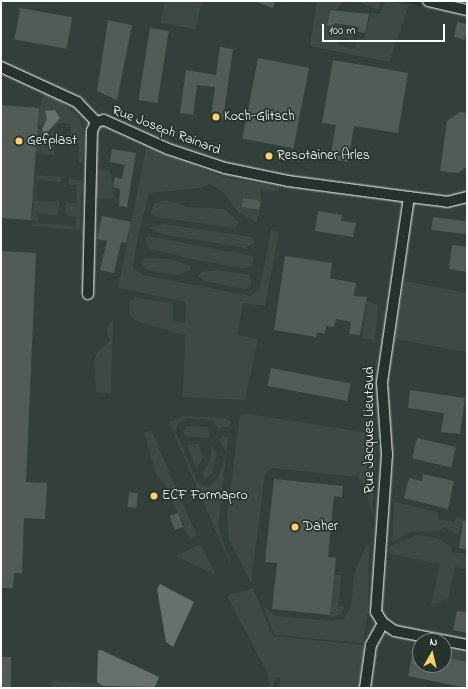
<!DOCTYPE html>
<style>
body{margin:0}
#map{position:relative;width:468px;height:689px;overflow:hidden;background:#26332d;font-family:"Indie Flower",sans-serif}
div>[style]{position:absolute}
.built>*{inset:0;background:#333f3a}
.green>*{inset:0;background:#3e4944}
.water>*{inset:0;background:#67706c}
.building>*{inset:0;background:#515c57;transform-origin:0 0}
.roads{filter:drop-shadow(0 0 1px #fff) drop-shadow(0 0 1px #fff)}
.minor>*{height:10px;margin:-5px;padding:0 5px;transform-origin:5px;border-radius:5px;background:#26332d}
.dots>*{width:11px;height:11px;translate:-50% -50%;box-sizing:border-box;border:2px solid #26332d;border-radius:50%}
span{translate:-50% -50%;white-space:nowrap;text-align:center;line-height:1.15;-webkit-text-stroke:3.5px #26332d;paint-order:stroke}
.poi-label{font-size:14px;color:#fff}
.left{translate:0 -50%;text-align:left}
.street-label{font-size:14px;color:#fff}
.frame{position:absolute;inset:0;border:2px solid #fff;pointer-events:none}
.north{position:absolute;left:412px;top:633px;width:40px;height:40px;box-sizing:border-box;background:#26332d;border:1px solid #7d8581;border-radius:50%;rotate:8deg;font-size:11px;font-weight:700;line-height:16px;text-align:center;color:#fff}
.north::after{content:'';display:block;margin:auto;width:14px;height:18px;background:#ffd166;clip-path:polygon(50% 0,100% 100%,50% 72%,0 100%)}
.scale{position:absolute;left:322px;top:24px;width:123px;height:18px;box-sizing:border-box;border:2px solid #fff;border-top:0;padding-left:5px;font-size:12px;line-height:14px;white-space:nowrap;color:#fff;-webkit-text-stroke:3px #26332d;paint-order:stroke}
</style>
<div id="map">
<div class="built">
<div style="clip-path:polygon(evenodd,1px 1px,399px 1px,467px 16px,467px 688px,1px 688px,1px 1px,420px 641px,444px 641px,444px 665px,420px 665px,420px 641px)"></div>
</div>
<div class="green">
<div style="clip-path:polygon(165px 1px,202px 1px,196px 29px,160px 23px)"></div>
<div style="clip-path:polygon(317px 1px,379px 1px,380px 8px,376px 9px,360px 2px,342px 1px,336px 10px,329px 9px,327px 27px,336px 29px,337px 23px,343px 25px,343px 30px,355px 33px,353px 39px,340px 37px,338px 45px,355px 49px,358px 38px,364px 39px,371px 13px,380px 14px,386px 1px,409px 5px,389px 62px,310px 46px)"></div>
<div style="clip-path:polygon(45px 93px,60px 100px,79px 118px,84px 132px,83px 163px,79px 162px,79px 144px,70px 143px,71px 124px,57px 123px,56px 127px,53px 127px,59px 114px,56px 110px,51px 110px,44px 126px,38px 125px,39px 108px)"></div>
<div style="clip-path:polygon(38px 128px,46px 135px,55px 129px,54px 155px,36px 153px)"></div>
<div style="clip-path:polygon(146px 148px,226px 178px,279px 187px,278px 191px,260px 190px,261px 201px,243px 199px,241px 207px,259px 210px,257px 222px,238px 212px,222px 191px,210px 184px,200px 188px,149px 193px,137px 240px,133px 268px,143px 275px,251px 296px,260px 288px,271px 230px,279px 232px,265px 306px,243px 303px,237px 335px,258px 339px,245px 400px,183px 397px,185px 335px,138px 322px,129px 315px,130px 301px,136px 297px,173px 304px,173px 320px,185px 323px,186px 302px,118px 288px)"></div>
<div style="clip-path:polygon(97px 169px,108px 170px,111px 174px,114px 199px,96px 198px)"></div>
<div style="clip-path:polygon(36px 175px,61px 177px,61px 182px,37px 180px,35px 201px,60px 202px,57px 215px,38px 214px,38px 221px,32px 220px)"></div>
<div style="clip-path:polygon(69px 179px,82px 180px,80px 230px,32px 226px,32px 223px,76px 226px,76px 217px,67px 216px,65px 212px,66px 203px,77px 203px,77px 185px,69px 185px)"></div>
<div style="clip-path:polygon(166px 200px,188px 207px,224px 209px,239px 222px,235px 228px,156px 217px,151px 213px,152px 208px,155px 203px)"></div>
<div style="clip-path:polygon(163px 224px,252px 237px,255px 242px,246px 248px,161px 234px,148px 227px)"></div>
<div style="clip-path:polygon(148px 236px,253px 256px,253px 262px,250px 267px,242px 268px,187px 258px,148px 248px,145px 239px)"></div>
<div style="clip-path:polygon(145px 258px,169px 259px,189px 265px,191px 270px,179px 275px,151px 271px,144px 268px,141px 262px)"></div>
<div style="clip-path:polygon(218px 270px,250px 275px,251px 286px,246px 289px,205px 281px,198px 276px,202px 272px)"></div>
<div style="clip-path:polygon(404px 281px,467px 293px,467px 352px,395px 339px)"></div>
<div style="clip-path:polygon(367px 301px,378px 305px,375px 340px,362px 338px)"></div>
<div style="clip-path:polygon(113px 319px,111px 394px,96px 392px,94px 361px,98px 351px,110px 341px,106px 329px)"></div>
<div style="clip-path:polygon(249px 414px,375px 434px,376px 451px,372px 515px,365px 487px,358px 477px,272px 468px,265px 474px,251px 583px,229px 540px,227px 516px,240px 415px)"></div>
<div style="clip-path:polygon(184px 416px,225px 418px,231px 422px,229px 427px,218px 428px,212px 420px,189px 418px,179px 422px,175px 431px,197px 482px,208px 487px,217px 480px,226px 453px,219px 439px,223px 436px,228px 438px,218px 526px,233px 571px,169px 422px)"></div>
<div style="clip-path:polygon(187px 426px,208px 427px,210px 438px,185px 436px,183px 431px)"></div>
<div style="clip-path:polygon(151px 430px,197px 536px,190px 539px,164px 483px,157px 477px,144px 433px)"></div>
<div style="clip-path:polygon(198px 444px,203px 457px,196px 469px,187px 445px)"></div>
<div style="clip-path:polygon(211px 445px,217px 454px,212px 474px,205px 478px,202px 473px,210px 461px)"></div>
<div style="clip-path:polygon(394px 502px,438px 512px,438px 519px,454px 522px,457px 517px,467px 519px,467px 528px,460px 527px,458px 534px,443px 527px,440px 531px,410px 532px,392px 542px)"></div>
<div style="clip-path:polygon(417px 535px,437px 538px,452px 547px,451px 552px,467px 554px,467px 570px,455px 567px,448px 599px,431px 605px,440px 564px,390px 554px,390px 546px)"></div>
<div style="clip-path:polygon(201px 544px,216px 575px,176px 556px)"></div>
<div style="clip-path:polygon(366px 545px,369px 545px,368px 612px,363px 643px,274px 635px,263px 606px,276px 616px,331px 621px,343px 619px,351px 607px,354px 575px)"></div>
<div style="clip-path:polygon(334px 575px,341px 575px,338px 606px,345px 607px,341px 614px,333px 617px,330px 616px)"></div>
<div style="clip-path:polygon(253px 588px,273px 636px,364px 645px,360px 688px,279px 688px,280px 678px,275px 677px,273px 688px,270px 688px,267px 672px,227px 596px)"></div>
<div style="clip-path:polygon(444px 648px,467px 653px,467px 662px,444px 657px)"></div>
<div style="clip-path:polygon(52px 680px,100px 684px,101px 686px,52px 688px)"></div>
</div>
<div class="water">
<div style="clip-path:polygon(55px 110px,60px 118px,45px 135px,42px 130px,47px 119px,45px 111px)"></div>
<div style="clip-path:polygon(160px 584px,194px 602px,173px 647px,166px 642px,157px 589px)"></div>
<div style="clip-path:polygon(101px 650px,159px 677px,155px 687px,103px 686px,97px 682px,98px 651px)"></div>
</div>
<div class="building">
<div style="clip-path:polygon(254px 1px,275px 1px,273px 8px)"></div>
<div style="left:20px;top:8px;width:53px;height:32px;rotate:10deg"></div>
<div style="clip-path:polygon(330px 10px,369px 14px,365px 33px,358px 32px,359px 27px,335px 23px,334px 27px,327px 26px)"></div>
<div style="clip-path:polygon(108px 20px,132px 25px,117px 100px,97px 91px)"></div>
<div style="clip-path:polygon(457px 22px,467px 24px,465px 40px,454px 37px)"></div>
<div style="left:150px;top:28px;width:19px;height:73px;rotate:9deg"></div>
<div style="clip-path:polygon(220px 47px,233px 49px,223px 119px,211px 117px,215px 87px,197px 85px,193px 115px,180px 113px,186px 70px,216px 75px)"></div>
<div style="left:258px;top:58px;width:52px;height:82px;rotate:11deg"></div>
<div style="clip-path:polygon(333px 60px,408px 73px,398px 133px,354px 126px,348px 162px,330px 159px,336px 125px,322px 123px)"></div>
<div style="clip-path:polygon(1px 105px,39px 108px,31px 220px,1px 218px)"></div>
<div style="clip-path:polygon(460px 112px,467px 113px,467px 167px,458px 173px,440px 171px,447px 121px)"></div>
<div style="clip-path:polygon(112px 149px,136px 153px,127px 207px,119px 206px,120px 189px,113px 187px,115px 177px,122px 179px,125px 165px,110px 162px)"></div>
<div style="left:243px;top:198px;width:18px;height:9px;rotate:9deg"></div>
<div style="clip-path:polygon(318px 211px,342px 215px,341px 221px,356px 223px,353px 237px,315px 231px)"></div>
<div style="clip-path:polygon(102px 216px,131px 222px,126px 243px,121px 242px,114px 273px,100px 270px,107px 241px,97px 239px)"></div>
<div style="left:433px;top:217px;width:34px;height:13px;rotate:7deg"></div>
<div style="clip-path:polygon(452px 245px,467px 247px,467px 272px,449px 269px)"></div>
<div style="clip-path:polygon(1px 251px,36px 253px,26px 482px,47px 483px,45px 519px,24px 518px,22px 573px,14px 573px,13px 588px,1px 588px)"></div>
<div style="clip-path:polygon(285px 256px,332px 263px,330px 278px,356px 283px,354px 296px,367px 297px,360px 335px,349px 334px,351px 322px,336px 319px,334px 327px,326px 326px,325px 334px,317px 332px,316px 337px,274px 330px)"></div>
<div style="left:271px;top:368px;width:81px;height:18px;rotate:11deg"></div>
<div style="clip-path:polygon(410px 390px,465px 398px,460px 434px,441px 432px,444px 413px,408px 408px)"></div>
<div style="left:417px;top:438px;width:40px;height:21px;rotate:13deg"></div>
<div style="clip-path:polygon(423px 474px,454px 481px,448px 509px,404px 498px,409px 478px,422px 481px)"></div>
<div style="clip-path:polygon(274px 479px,343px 486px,342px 497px,334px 496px,328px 557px,336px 558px,330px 615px,272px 609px,277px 563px,265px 562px)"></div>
<div style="left:129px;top:492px;width:9px;height:15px;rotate:6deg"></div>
<div style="left:178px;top:513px;width:15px;height:9px;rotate:70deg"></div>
<div style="clip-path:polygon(463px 521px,467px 521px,467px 549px,459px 548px)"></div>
<div style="clip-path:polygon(457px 611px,467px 612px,467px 633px,453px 630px)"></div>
<div style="clip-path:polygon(413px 650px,420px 652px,420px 665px,444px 665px,444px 657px,467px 662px,467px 688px,408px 676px)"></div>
<div style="left:1px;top:657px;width:10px;height:31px"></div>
</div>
<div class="roads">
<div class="minor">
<div style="left:428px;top:1px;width:40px;rotate:13deg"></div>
<div style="left:1px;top:67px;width:84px;rotate:24.7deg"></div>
<div style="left:77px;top:102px;width:28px;rotate:46deg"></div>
<div style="left:96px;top:122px;width:8px;rotate:-14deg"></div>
<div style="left:104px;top:120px;width:70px;rotate:24.4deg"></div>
<div style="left:168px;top:149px;width:60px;rotate:18.4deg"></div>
<div style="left:225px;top:168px;width:64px;rotate:11.7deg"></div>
<div style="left:288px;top:181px;width:122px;rotate:7.5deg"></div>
<div style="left:409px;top:197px;width:38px;rotate:7deg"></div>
<div style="left:447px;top:202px;width:21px;rotate:-14deg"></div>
<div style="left:409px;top:197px;width:188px;rotate:98.3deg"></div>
<div style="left:382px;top:383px;width:72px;rotate:86deg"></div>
<div style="left:387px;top:455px;width:157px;rotate:94deg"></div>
<div style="left:376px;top:612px;width:13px;rotate:58deg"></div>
<div style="left:383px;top:623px;width:14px;rotate:34deg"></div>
<div style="left:395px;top:631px;width:73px;rotate:11deg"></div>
<div style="left:88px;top:294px;width:163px;rotate:-88.6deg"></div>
<div style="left:92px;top:131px;width:10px;rotate:-66deg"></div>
<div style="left:365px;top:688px;width:43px;rotate:-82.1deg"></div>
<div style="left:371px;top:645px;width:25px;rotate:-61deg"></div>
</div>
</div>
<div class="dots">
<div style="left:216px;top:117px;background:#ffd166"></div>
<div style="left:19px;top:141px;background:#ffd166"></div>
<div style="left:269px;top:156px;background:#ffd166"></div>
<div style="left:154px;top:496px;background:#ffd166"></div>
<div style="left:295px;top:527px;background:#ffd166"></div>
</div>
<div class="poi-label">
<span class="left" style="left:224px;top:117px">Koch-Glitsch</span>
<span class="left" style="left:27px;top:141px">Gefplast</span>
<span class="left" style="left:277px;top:156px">Resotainer Arles</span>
<span class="left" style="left:162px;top:496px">ECF Formapro</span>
<span class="left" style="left:303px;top:527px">Daher</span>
</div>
<div class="street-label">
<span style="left:166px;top:131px;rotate:21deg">Rue Joseph Rainard</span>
<span style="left:370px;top:430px;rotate:-90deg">Rue Jacques Lieutaud</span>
</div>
<div class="frame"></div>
<div class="north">N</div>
<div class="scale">100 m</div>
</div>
